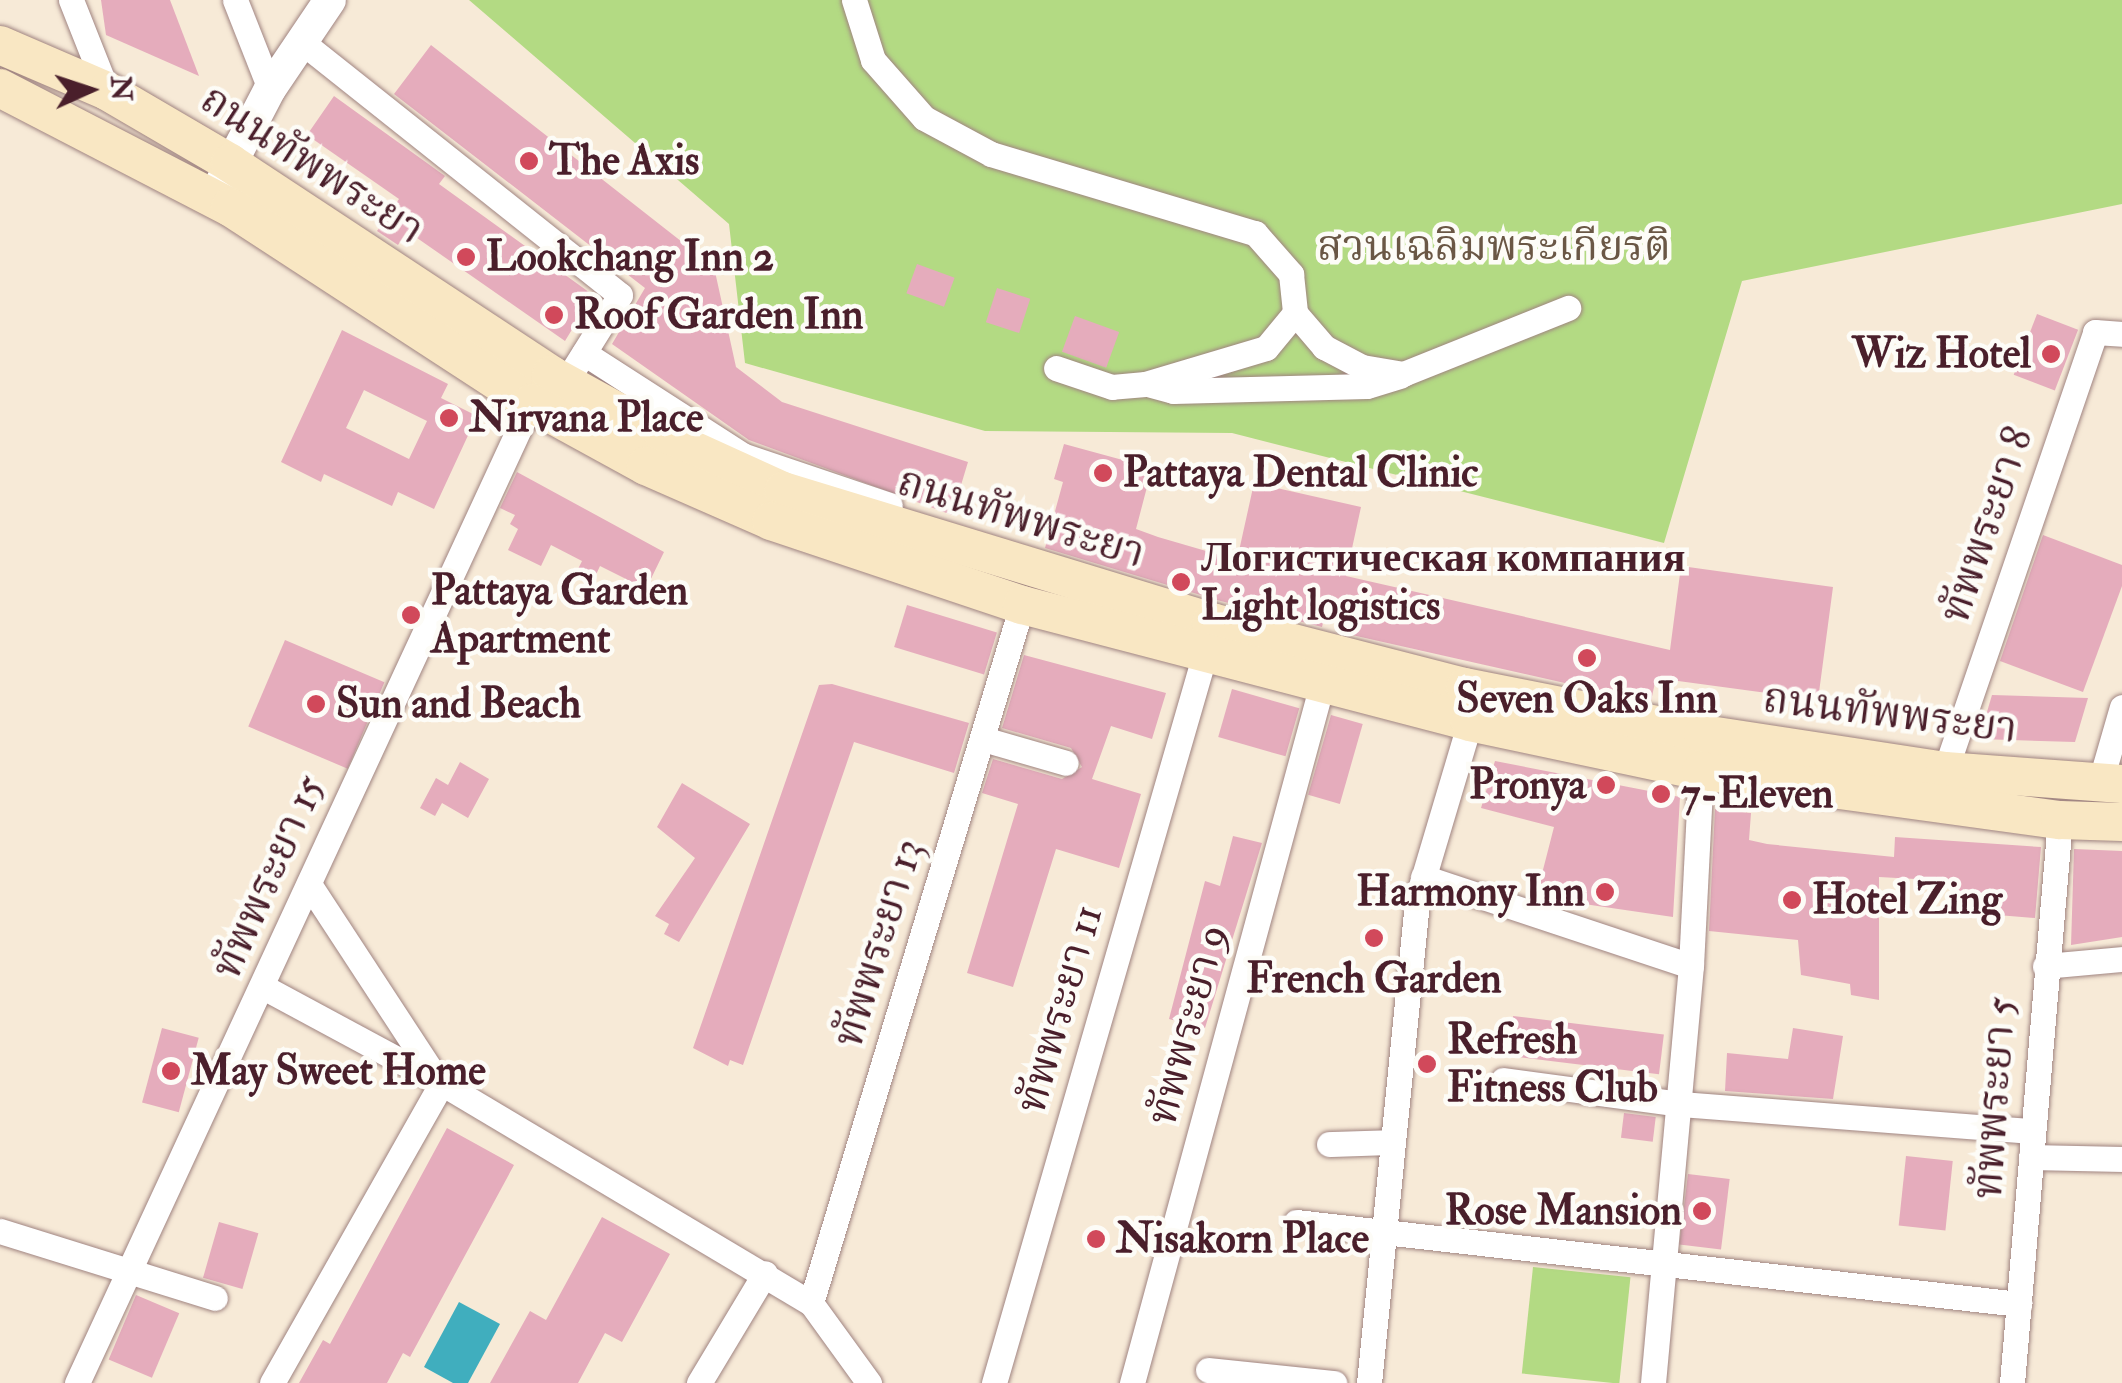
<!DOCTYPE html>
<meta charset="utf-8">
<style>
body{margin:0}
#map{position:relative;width:2122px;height:1383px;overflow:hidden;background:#f7ead7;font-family:"IM FELL Double Pica","Noto Serif Thai",serif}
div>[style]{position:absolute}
.green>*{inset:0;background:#b3da83;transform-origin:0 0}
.water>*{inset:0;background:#40aebe}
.building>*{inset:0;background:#e5acbc;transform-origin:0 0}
.roads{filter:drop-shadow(0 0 2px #a08481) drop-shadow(0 0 2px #a08481)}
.minor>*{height:25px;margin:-12.5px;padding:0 12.5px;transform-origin:12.5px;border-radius:12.5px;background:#fff}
.tertiary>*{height:32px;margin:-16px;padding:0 16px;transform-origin:16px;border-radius:16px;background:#fff}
.secondary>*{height:38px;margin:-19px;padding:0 19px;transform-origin:19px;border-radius:19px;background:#f9e7c3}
.dots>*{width:28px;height:28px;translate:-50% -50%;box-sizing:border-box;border:5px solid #fdfcf7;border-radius:50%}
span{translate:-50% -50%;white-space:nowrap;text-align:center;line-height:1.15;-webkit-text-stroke:9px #fdfcf7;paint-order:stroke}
.poi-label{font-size:42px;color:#4a1f2b;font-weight:700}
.left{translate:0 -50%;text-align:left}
.right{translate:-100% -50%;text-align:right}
.street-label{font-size:42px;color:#4a1f2b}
.park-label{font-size:42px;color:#6a5745}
.north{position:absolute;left:40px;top:40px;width:100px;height:100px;-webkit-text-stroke:8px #fdfcf7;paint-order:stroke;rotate:87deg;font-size:28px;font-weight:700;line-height:40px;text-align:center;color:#4a1f2b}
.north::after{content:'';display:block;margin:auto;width:35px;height:45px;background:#4a1f2b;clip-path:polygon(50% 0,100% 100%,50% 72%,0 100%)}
</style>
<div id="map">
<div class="green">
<div style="clip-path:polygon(469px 0,2122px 0,2122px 204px,1742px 281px,1664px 543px,1232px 433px,985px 431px,745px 363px,729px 224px)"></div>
<div style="left:1533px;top:1267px;width:98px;height:107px;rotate:6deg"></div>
</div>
<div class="water">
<div style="clip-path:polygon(459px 1302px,500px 1324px,468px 1383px,453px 1383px,424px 1367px)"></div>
</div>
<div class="building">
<div style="clip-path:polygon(101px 0,170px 0,199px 76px,106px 35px)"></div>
<div style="clip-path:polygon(431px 45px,714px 267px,736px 367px,782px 402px,968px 462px,952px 515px,749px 440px,612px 344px,645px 288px,394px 94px)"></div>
<div style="clip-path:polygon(334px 96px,445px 176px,439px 184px,593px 295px,565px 341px,407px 231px,398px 245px,377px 231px,399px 199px,307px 135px)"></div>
<div style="left:917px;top:264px;width:40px;height:31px;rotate:20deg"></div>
<div style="left:997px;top:288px;width:35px;height:36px;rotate:18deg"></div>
<div style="left:2037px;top:314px;width:44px;height:65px;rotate:21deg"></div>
<div style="left:1075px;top:316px;width:47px;height:38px;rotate:20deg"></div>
<div style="clip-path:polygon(evenodd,342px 330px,448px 384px,441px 398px,477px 416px,434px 509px,398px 492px,392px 506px,324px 474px,321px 482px,281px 462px,342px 330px,364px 390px,427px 421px,409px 459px,346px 428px,364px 390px)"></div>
<div style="clip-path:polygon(1064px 444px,1152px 468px,1136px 529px,1158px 537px,1237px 560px,1254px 483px,1361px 507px,1346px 576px,1670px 650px,1681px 566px,1833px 587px,1818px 700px,1656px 678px,1651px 701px,1600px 691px,1352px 635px,1354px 627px,1324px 619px,1322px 627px,1217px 600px,1045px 548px,1063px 482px,1054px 479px)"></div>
<div style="clip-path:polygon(517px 472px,664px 552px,646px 589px,600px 566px,593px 581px,576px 573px,582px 561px,551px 545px,541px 566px,508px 550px,518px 529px,510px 524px,515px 515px,500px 508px)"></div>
<div style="clip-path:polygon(2043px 535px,2122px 565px,2122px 586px,2083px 692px,2000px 661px)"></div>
<div style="left:907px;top:605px;width:94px;height:44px;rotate:17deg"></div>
<div style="left:285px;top:640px;width:108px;height:94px;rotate:23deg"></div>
<div style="clip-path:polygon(1024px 655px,1166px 693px,1152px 739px,1111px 726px,1092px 779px,1141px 794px,1119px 868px,1056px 849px,1013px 987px,967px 973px,1018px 804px,982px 793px,993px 759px,1062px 779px,1082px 767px,1071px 748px,1002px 728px)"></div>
<div style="clip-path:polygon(832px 684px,969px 723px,954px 773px,854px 742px,743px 1065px,730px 1060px,728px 1066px,693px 1048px,819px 685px)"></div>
<div style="left:1232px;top:689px;width:70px;height:50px;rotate:16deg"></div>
<div style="clip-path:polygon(1992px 695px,2088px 698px,2075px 742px,1979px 739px)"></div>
<div style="left:1331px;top:715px;width:33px;height:83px;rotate:16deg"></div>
<div style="clip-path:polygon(1495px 761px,1680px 797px,1673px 917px,1536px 897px,1554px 827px,1481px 808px)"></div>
<div style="clip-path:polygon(460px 762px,489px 779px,468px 818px,442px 803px,435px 816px,420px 808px,436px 778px,448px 785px)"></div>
<div style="clip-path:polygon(682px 783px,750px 824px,679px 942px,664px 934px,669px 924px,655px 916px,695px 858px,657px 827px)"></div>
<div style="clip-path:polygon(1715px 809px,1751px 813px,1749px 840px,1767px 844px,1894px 857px,1895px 837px,2041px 847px,2035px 918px,1949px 911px,1952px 881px,1879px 877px,1879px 1000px,1851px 995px,1850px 984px,1801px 975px,1798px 940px,1709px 931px)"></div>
<div style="clip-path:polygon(1233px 836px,1262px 843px,1205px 1028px,1169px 1019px,1205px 881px,1220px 886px)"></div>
<div style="clip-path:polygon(2074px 849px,2122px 851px,2122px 937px,2071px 945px)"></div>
<div style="left:1513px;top:1016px;width:152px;height:40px;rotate:7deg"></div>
<div style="left:162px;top:1028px;width:38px;height:77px;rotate:15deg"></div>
<div style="clip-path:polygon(1793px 1028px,1843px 1036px,1833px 1099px,1725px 1091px,1727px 1053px,1788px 1059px)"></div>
<div style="left:1624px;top:1113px;width:32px;height:25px;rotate:7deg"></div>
<div style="clip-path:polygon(447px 1128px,514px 1165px,410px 1357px,403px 1353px,387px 1383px,299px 1383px,323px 1340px,330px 1344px)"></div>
<div style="left:1906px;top:1156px;width:47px;height:70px;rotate:6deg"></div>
<div style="left:1688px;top:1174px;width:42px;height:71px;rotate:7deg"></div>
<div style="clip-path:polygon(602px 1217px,670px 1254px,622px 1342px,605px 1333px,578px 1383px,490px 1383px,530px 1311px,546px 1320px)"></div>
<div style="left:219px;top:1222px;width:41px;height:58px;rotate:16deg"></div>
<div style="left:136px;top:1295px;width:47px;height:70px;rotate:23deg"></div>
</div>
<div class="roads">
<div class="minor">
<div style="left:71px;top:0;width:98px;rotate:68.4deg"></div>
<div style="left:235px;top:0;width:96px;rotate:68.5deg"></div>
<div style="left:854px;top:0;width:63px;rotate:72.4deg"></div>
<div style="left:873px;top:60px;width:77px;rotate:48.7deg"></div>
<div style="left:924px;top:118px;width:76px;rotate:28.2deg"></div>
<div style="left:991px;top:154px;width:276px;rotate:16.7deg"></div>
<div style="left:1255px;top:233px;width:55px;rotate:48.7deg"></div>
<div style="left:1291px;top:274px;width:39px;rotate:84deg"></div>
<div style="left:1295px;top:313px;width:45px;rotate:129.6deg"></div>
<div style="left:1266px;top:348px;width:126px;rotate:163.4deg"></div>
<div style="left:1145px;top:384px;width:33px;rotate:175deg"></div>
<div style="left:1112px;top:387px;width:59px;rotate:-161.3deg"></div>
<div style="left:302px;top:42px;width:406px;rotate:38.5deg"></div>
<div style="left:620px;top:295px;width:104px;rotate:122deg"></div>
<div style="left:1295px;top:313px;width:45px;rotate:49.5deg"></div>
<div style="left:1324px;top:347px;width:43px;rotate:27.8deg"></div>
<div style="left:1362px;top:367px;width:42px;rotate:9.7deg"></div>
<div style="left:1403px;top:374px;width:178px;rotate:-21.8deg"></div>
<div style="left:584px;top:353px;width:188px;rotate:32.8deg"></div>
<div style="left:742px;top:455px;width:156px;rotate:18.7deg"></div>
<div style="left:1151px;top:385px;width:23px;rotate:15deg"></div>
<div style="left:1173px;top:391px;width:194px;rotate:-1.5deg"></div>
<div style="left:1367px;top:386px;width:34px;rotate:-17deg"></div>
<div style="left:983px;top:739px;width:86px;rotate:16.1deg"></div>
<div style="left:1945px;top:771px;width:464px;rotate:-71.1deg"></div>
<div style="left:2095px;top:332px;width:27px;rotate:4deg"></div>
<div style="left:2100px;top:783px;width:79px;rotate:-73.9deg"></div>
<div style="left:1423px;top:877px;width:282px;rotate:18.4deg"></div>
<div style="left:309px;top:884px;width:235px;rotate:56.8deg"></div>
<div style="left:438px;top:1081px;width:434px;rotate:30.8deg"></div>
<div style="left:811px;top:1303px;width:99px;rotate:54.1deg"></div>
<div style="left:2045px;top:966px;width:77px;rotate:-5.2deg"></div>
<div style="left:265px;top:988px;width:192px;rotate:28.3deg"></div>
<div style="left:1503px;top:1080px;width:179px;rotate:7.7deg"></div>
<div style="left:1680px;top:1104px;width:354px;rotate:4.4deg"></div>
<div style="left:1329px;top:1144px;width:63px;rotate:-1.8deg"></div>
<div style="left:2031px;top:1157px;width:91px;rotate:1.3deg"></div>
<div style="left:1296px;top:1222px;width:728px;rotate:6.47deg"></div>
<div style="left:0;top:1231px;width:225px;rotate:17.3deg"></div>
<div style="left:811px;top:1303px;width:729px;rotate:-73.18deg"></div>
<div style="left:1208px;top:1370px;width:127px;rotate:5.9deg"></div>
<div style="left:77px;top:1383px;width:1080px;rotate:-65.14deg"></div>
<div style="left:272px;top:1383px;width:345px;rotate:-60.5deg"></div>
<div style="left:699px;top:1383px;width:128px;rotate:-59deg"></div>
<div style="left:994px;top:1383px;width:756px;rotate:-73.87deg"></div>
<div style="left:1132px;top:1383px;width:720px;rotate:-74.79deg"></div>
<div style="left:1369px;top:1383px;width:489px;rotate:-84.3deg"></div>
<div style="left:1418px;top:896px;width:182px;rotate:-73.4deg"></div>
<div style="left:1653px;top:1383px;width:419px;rotate:-84.8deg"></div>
<div style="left:1691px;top:966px;width:195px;rotate:-87.1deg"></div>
<div style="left:2012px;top:1383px;width:565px;rotate:-85.13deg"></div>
</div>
<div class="tertiary">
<div style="left:220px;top:185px;width:108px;rotate:-62.5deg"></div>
<div style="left:270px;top:89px;width:107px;rotate:-56deg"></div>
</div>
<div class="secondary">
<div style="left:0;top:45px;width:116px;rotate:23.3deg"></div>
<div style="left:107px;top:91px;width:143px;rotate:30.3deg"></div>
<div style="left:230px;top:163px;width:385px;rotate:33.4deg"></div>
<div style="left:551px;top:375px;width:129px;rotate:28.8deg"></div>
<div style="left:664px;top:437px;width:131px;rotate:24.4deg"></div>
<div style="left:783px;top:491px;width:448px;rotate:17deg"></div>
<div style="left:1211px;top:622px;width:262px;rotate:14.4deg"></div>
<div style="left:1465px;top:687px;width:243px;rotate:11.2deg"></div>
<div style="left:1703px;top:734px;width:245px;rotate:8.7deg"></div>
<div style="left:1945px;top:771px;width:177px;rotate:4.2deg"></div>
<div style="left:0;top:88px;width:259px;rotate:27.4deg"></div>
<div style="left:230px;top:207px;width:359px;rotate:33.1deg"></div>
<div style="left:531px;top:403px;width:131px;rotate:28.7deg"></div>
<div style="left:646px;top:466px;width:137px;rotate:23.7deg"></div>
<div style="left:771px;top:521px;width:265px;rotate:18.5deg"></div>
<div style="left:1022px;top:605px;width:463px;rotate:14.6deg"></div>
<div style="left:1470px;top:722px;width:236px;rotate:12deg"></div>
<div style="left:1701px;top:771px;width:362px;rotate:7.8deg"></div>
<div style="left:2060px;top:820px;width:62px;rotate:1.8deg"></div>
</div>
</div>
<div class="dots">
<div style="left:529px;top:161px;background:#d1495b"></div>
<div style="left:466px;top:257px;background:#d1495b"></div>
<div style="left:554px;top:315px;background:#d1495b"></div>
<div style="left:2051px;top:354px;background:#d1495b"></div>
<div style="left:449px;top:418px;background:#d1495b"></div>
<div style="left:1103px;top:473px;background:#d1495b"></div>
<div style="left:1181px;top:582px;background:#d1495b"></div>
<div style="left:411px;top:615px;background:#d1495b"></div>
<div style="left:1587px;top:658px;background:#d1495b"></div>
<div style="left:316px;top:704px;background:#d1495b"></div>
<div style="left:1606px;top:785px;background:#d1495b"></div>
<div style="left:1661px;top:794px;background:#d1495b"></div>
<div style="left:1605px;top:892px;background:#d1495b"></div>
<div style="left:1792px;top:900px;background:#d1495b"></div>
<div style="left:1374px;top:938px;background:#d1495b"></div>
<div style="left:1427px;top:1064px;background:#d1495b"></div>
<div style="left:171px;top:1071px;background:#d1495b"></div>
<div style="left:1702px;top:1211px;background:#d1495b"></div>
<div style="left:1096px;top:1239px;background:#d1495b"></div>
</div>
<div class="poi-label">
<span class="left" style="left:549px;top:161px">The Axis</span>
<span class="left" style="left:486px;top:257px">Lookchang Inn 2</span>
<span class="left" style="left:574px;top:315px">Roof Garden Inn</span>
<span class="right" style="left:2031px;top:354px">Wiz Hotel</span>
<span class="left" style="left:469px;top:418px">Nirvana Place</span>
<span class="left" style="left:1123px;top:473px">Pattaya Dental Clinic</span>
<span class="left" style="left:1201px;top:582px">Логистическая компания<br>Light logistics</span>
<span class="left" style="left:431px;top:615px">Pattaya Garden<br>Apartment</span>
<span style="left:1587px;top:699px">Seven Oaks Inn</span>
<span class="left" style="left:336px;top:704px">Sun and Beach</span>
<span class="right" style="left:1586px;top:785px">Pronya</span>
<span class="left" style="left:1681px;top:794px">7-Eleven</span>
<span class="right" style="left:1585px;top:892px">Harmony Inn</span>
<span class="left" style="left:1812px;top:900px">Hotel Zing</span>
<span style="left:1374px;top:979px">French Garden</span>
<span class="left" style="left:1447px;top:1064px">Refresh<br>Fitness Club</span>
<span class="left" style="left:191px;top:1071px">May Sweet Home</span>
<span class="right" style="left:1682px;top:1211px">Rose Mansion</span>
<span class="left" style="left:1116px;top:1239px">Nisakorn Place</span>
</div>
<div class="street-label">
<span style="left:312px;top:165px;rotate:33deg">ถนนทัพพระยา</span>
<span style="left:1021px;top:518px;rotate:17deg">ถนนทัพพระยา</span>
<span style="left:1987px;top:525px;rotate:-71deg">ทัพพระยา 8</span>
<span style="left:1890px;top:714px;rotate:7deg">ถนนทัพพระยา</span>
<span style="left:269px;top:877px;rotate:-66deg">ทัพพระยา 15</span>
<span style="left:879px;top:943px;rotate:-73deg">ทัพพระยา 13</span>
<span style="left:1060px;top:1009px;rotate:-74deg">ทัพพระยา 11</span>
<span style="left:1188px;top:1025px;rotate:-75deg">ทัพพระยา 9</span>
<span style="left:1995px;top:1098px;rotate:-86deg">ทัพพระยา 5</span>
</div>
<div class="park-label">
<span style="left:1494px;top:247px">สวนเฉลิมพระเกียรติ</span>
</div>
<div class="north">N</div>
</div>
